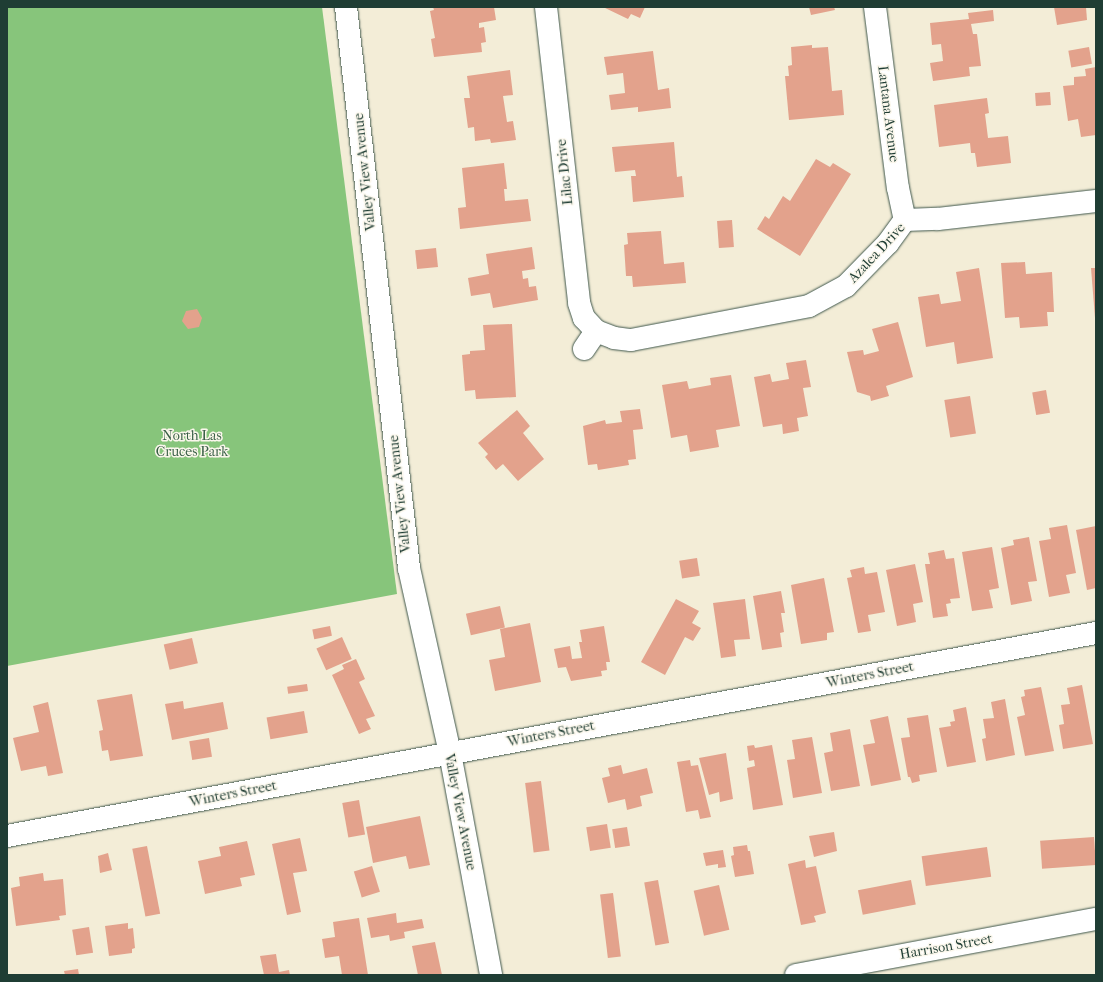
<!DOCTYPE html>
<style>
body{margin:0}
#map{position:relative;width:1103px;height:982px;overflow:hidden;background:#f3edd7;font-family:"IM FELL French Canon",serif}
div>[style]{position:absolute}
.green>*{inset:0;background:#87c57b}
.building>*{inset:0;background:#e3a28c;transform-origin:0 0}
.roads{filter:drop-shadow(0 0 1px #3f574c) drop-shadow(0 0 1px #3f574c)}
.minor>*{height:22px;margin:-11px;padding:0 11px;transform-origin:11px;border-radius:11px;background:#fff}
span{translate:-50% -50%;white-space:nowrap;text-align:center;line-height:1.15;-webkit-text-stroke:3px #fbf7ec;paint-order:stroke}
.street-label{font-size:14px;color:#1f3d34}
.park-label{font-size:14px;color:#395f46}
.frame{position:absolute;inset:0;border:8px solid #1f3d34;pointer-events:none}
</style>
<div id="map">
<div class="green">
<div style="clip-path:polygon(7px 7px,322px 7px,397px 594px,7px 666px)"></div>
</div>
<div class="building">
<div style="clip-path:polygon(433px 7px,494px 7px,496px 20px,479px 23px,479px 28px,484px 27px,486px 42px,481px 43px,482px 52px,434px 57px,431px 39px,435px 38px,430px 11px,434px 10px)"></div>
<div style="clip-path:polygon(603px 7px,645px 7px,640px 18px,631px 14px,628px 19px)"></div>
<div style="clip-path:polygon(809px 7px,834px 7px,835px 10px,811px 15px)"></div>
<div style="clip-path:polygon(1054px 7px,1086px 7px,1087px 20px,1057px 25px)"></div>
<div style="clip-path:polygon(993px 10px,994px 21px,971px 24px,973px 34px,977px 34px,981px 66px,969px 67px,970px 76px,933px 81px,930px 63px,943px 61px,941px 44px,932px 45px,930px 23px,969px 19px,968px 13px)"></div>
<div style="clip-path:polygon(812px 45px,812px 48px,828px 47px,832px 91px,842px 90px,844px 115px,789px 120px,785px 76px,789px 76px,788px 66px,792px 65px,791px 47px)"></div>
<div style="left:1089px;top:47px;width:17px;height:21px;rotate:80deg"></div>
<div style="clip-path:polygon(653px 51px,658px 90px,669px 88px,671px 108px,638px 112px,638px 107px,611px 110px,609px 95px,625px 93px,623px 73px,607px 75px,604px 57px)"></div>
<div style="clip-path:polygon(1096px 67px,1096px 135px,1081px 137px,1078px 119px,1068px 121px,1063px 86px,1074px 85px,1074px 77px,1086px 76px,1085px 69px)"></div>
<div style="clip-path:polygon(510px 70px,513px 95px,503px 96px,507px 122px,513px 121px,516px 140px,491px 143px,490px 139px,475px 141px,474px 127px,468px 128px,464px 98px,470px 98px,467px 76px)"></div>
<div style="left:1050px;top:92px;width:13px;height:15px;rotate:86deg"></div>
<div style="clip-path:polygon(987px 98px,989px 113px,985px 114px,988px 138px,1008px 136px,1011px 163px,977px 167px,975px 153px,971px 153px,970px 143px,939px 147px,934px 105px)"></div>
<div style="clip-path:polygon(674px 142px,677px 177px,682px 176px,684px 197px,633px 202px,631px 176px,636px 176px,635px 170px,615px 172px,612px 147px)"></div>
<div style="clip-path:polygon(816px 159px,830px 167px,833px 163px,851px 174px,800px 256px,757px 229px,765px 216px,769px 219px,783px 196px,790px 201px)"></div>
<div style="clip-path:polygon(504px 163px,507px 189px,504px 189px,505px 201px,528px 199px,531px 221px,460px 229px,458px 208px,466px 207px,462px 168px)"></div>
<div style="left:732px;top:220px;width:27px;height:15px;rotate:86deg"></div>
<div style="clip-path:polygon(661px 231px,664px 264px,684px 262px,686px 283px,633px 287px,632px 276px,626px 276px,624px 245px,628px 244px,627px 233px)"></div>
<div style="clip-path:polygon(532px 247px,535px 269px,522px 271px,523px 279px,528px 278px,529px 287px,536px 286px,538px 300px,493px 308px,490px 293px,471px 296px,468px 278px,489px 274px,486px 254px)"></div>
<div style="left:436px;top:248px;width:19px;height:21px;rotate:84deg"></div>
<div style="clip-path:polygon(1025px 262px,1026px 274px,1052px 272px,1054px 312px,1047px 312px,1048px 326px,1020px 328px,1019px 317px,1005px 318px,1001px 263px)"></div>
<div style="clip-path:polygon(979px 268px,993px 358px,957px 364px,954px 342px,926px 347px,918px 297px,939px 294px,941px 304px,961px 301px,956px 272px)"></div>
<div style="clip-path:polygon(1091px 268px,1096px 268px,1096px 318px,1095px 318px)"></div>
<div style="clip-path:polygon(197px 309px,202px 318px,199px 327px,188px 329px,182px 321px,186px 311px)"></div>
<div style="clip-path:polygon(898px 322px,913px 377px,886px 386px,889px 396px,871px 401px,870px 396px,857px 392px,847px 352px,863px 350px,864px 355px,879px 351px,872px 329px)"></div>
<div style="clip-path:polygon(512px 324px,516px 397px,476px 399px,475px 390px,465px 391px,462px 355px,470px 354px,470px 351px,485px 350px,483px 325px)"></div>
<div style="clip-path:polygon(806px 360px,811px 387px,803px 388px,808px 416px,797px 418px,799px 431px,783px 434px,782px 424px,763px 427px,754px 377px,770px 374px,772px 382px,789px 379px,786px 363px)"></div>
<div style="clip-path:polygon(731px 375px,740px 426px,716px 430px,719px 447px,690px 452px,687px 435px,671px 438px,662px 385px,687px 381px,689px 389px,711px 385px,710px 378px)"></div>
<div style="left:1046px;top:390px;width:23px;height:14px;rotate:80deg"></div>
<div style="left:970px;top:396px;width:38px;height:26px;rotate:81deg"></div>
<div style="clip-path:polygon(640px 409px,643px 429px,633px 430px,636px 459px,628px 460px,629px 465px,598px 470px,597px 464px,588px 465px,583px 426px,605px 420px,606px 424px,622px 422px,620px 411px)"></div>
<div style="clip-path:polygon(517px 410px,530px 426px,523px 433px,544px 459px,518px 481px,503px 464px,496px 470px,485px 457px,488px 454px,478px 443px)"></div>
<div style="clip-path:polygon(1067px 525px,1076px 573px,1066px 575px,1070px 593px,1049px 597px,1039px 541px,1051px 539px,1049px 528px)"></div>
<div style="clip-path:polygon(1096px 526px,1096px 588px,1087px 590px,1076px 530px)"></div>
<div style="clip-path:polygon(1029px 537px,1037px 581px,1028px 582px,1032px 601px,1011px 605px,1001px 548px,1014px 545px,1013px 540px)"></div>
<div style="clip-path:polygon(992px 547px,999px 588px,989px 590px,993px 608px,972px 611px,962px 552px)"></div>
<div style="clip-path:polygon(944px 550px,946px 559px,954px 558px,960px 598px,950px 599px,951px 603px,946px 604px,948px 616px,933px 618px,925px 564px,930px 564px,928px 553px)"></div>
<div style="left:697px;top:558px;width:18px;height:18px;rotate:81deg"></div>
<div style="clip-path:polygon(915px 564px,923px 602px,913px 604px,916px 622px,897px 626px,886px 570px)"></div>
<div style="clip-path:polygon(864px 567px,865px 574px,877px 572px,885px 612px,868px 615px,871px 631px,858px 633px,847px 578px,852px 577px,850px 570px)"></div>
<div style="clip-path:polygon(824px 578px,834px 632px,827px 633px,827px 640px,801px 644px,791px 585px)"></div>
<div style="clip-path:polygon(781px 591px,785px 613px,781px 613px,784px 632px,780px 633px,782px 647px,762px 650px,753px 596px)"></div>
<div style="clip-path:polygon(676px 599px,699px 611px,692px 623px,701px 628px,693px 641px,685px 637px,665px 675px,641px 662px)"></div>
<div style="clip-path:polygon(745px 599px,750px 639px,734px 640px,736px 656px,721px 658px,713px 603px)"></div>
<div style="left:500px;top:606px;width:22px;height:35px;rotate:77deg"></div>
<div style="clip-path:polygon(530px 623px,541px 682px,495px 691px,489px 660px,505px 657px,500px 629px)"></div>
<div style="left:330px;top:626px;width:10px;height:18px;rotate:79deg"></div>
<div style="clip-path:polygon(604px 626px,610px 662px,606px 662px,607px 670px,601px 671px,602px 676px,571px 681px,566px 667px,558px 668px,554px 649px,570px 646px,572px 659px,582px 658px,579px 642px,582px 642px,580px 630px)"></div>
<div style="left:342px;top:637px;width:24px;height:28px;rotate:66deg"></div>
<div style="left:192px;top:638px;width:26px;height:29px;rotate:77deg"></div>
<div style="clip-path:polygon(356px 659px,365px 679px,359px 682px,375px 716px,366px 719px,371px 729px,359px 734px,332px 675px,344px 669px,342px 665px)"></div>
<div style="left:307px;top:684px;width:7px;height:20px;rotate:82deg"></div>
<div style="clip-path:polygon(1082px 685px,1093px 744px,1063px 749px,1059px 725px,1064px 724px,1061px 705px,1070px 704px,1067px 688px)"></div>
<div style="clip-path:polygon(1041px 687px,1054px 751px,1025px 756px,1017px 717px,1025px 715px,1021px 697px,1025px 696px,1024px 690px)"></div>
<div style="clip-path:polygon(132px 694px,143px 756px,110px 761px,108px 750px,102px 751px,99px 731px,103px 730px,97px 700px)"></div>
<div style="clip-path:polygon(1005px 699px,1015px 755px,986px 761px,982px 739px,986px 738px,983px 719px,994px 718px,991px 702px)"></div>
<div style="clip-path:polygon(183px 701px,184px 709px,223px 702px,228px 729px,172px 740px,165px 704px)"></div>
<div style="clip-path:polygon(48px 702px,63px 773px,48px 776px,46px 766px,21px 771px,13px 738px,39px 732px,33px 706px)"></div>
<div style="clip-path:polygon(966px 707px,976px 762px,947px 767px,939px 728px,951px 726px,950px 722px,955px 721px,953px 710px)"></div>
<div style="left:304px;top:711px;width:22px;height:38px;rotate:80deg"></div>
<div style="clip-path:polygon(928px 715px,937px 772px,919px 775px,920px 781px,912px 783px,910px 777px,908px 777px,901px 738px,910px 737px,907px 718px)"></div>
<div style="clip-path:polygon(888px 716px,901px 780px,871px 786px,863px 745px,875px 743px,870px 720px)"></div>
<div style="clip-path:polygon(850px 729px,860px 786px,831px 791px,824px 753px,833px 751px,830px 733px)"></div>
<div style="clip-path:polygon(812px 737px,822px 793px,793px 798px,787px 760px,795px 759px,792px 740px)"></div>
<div style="left:209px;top:738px;width:19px;height:20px;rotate:81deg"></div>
<div style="clip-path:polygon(754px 745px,755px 748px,772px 745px,783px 805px,753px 810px,747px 768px,755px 766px,754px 760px,749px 761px,747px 746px)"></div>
<div style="clip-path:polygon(726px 753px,733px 799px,720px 802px,719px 792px,709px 795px,699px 758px)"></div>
<div style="clip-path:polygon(690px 760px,691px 766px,698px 765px,711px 817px,700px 819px,698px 810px,686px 812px,677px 762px)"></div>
<div style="clip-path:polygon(621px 765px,623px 774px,647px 768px,653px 793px,640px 796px,642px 806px,627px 810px,625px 799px,608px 803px,602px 778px,610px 776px,608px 768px)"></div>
<div style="left:541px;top:781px;width:70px;height:16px;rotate:83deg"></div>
<div style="left:359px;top:800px;width:35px;height:17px;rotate:80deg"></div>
<div style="clip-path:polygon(420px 816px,430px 865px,409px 869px,406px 856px,373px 863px,366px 827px)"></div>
<div style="left:607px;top:824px;width:24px;height:21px;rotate:81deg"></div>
<div style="left:627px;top:827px;width:19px;height:15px;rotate:81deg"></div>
<div style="clip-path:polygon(834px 832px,837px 851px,814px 857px,809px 836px)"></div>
<div style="left:1094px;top:837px;width:28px;height:54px;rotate:86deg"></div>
<div style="clip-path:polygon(300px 838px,307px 871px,293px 873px,301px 912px,287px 915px,272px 844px)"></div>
<div style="clip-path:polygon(247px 841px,255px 875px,240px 878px,242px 886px,205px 894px,198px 861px,221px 856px,219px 847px)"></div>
<div style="clip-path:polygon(747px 845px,748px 851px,750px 851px,754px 874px,735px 877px,731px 856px,734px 855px,733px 847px)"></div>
<div style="left:147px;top:846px;width:69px;height:15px;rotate:79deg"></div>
<div style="left:987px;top:847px;width:30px;height:66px;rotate:82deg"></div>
<div style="clip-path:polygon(723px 850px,726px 867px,718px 868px,718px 864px,706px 866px,703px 853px)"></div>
<div style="clip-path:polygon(108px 853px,112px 870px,100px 873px,98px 856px)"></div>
<div style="clip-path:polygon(805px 860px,806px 868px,816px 866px,826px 913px,814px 916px,816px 922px,801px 925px,788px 864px)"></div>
<div style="left:372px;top:866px;width:27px;height:19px;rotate:73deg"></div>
<div style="clip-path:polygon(43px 873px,44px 881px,63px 879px,66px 915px,59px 916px,60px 920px,16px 926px,11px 888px,20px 886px,19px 877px)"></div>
<div style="left:658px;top:880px;width:64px;height:14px;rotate:80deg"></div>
<div style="left:911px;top:880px;width:25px;height:54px;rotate:79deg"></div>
<div style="left:719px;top:885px;width:46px;height:26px;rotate:77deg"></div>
<div style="left:613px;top:893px;width:64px;height:13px;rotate:83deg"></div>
<div style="clip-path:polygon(396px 913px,397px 923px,422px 919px,424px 928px,404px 932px,405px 938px,390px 941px,389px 935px,371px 938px,367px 918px)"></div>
<div style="clip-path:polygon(359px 918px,368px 975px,342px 975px,339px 956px,325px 958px,322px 939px,335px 937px,333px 922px)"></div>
<div style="clip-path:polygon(128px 923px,128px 929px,133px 928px,135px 948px,132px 949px,132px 953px,109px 956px,105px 926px)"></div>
<div style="left:89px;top:927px;width:26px;height:17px;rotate:81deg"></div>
<div style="clip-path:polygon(435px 942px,442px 975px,418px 975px,412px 946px)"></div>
<div style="clip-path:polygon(276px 954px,279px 972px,289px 970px,290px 975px,264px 975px,260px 956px)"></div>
<div style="clip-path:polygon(78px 969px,79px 975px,65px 975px,64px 971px)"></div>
</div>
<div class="roads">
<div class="minor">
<div style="left:346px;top:7px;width:565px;rotate:83.59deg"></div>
<div style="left:409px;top:568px;width:189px;rotate:77.5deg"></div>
<div style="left:450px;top:753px;width:226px;rotate:79.5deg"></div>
<div style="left:546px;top:7px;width:298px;rotate:83.6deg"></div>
<div style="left:579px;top:303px;width:16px;rotate:72deg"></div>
<div style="left:584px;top:318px;width:18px;rotate:47deg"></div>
<div style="left:596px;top:331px;width:19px;rotate:21deg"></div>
<div style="left:614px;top:338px;width:17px;rotate:7deg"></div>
<div style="left:631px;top:340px;width:181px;rotate:-10.8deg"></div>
<div style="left:809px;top:306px;width:42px;rotate:-28.4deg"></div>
<div style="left:846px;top:286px;width:60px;rotate:-45.7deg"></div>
<div style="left:888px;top:243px;width:29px;rotate:-54deg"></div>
<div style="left:875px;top:7px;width:182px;rotate:82.8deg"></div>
<div style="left:898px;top:188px;width:33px;rotate:78deg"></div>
<div style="left:905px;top:220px;width:33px;rotate:-2deg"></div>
<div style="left:938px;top:219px;width:159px;rotate:-6.5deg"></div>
<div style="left:584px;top:349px;width:22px;rotate:-56deg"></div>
<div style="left:7px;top:836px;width:1108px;rotate:-10.56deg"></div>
<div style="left:796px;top:975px;width:305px;rotate:-10.6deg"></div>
</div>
</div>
<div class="street-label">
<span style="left:888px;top:114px;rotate:83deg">Lantana Avenue</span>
<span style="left:365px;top:172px;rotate:-96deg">Valley View Avenue</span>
<span style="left:565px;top:172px;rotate:-96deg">Lilac Drive</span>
<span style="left:877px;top:253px;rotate:-47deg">Azalea Drive</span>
<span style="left:400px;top:494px;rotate:-96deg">Valley View Avenue</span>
<span style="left:870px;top:675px;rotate:-11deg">Winters Street</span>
<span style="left:551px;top:734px;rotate:-11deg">Winters Street</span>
<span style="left:233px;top:794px;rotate:-11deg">Winters Street</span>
<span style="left:460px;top:812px;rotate:79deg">Valley View Avenue</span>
<span style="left:946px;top:947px;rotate:-10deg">Harrison Street</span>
</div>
<div class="park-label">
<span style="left:192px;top:444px">North Las<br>Cruces Park</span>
</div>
<div class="frame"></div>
</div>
